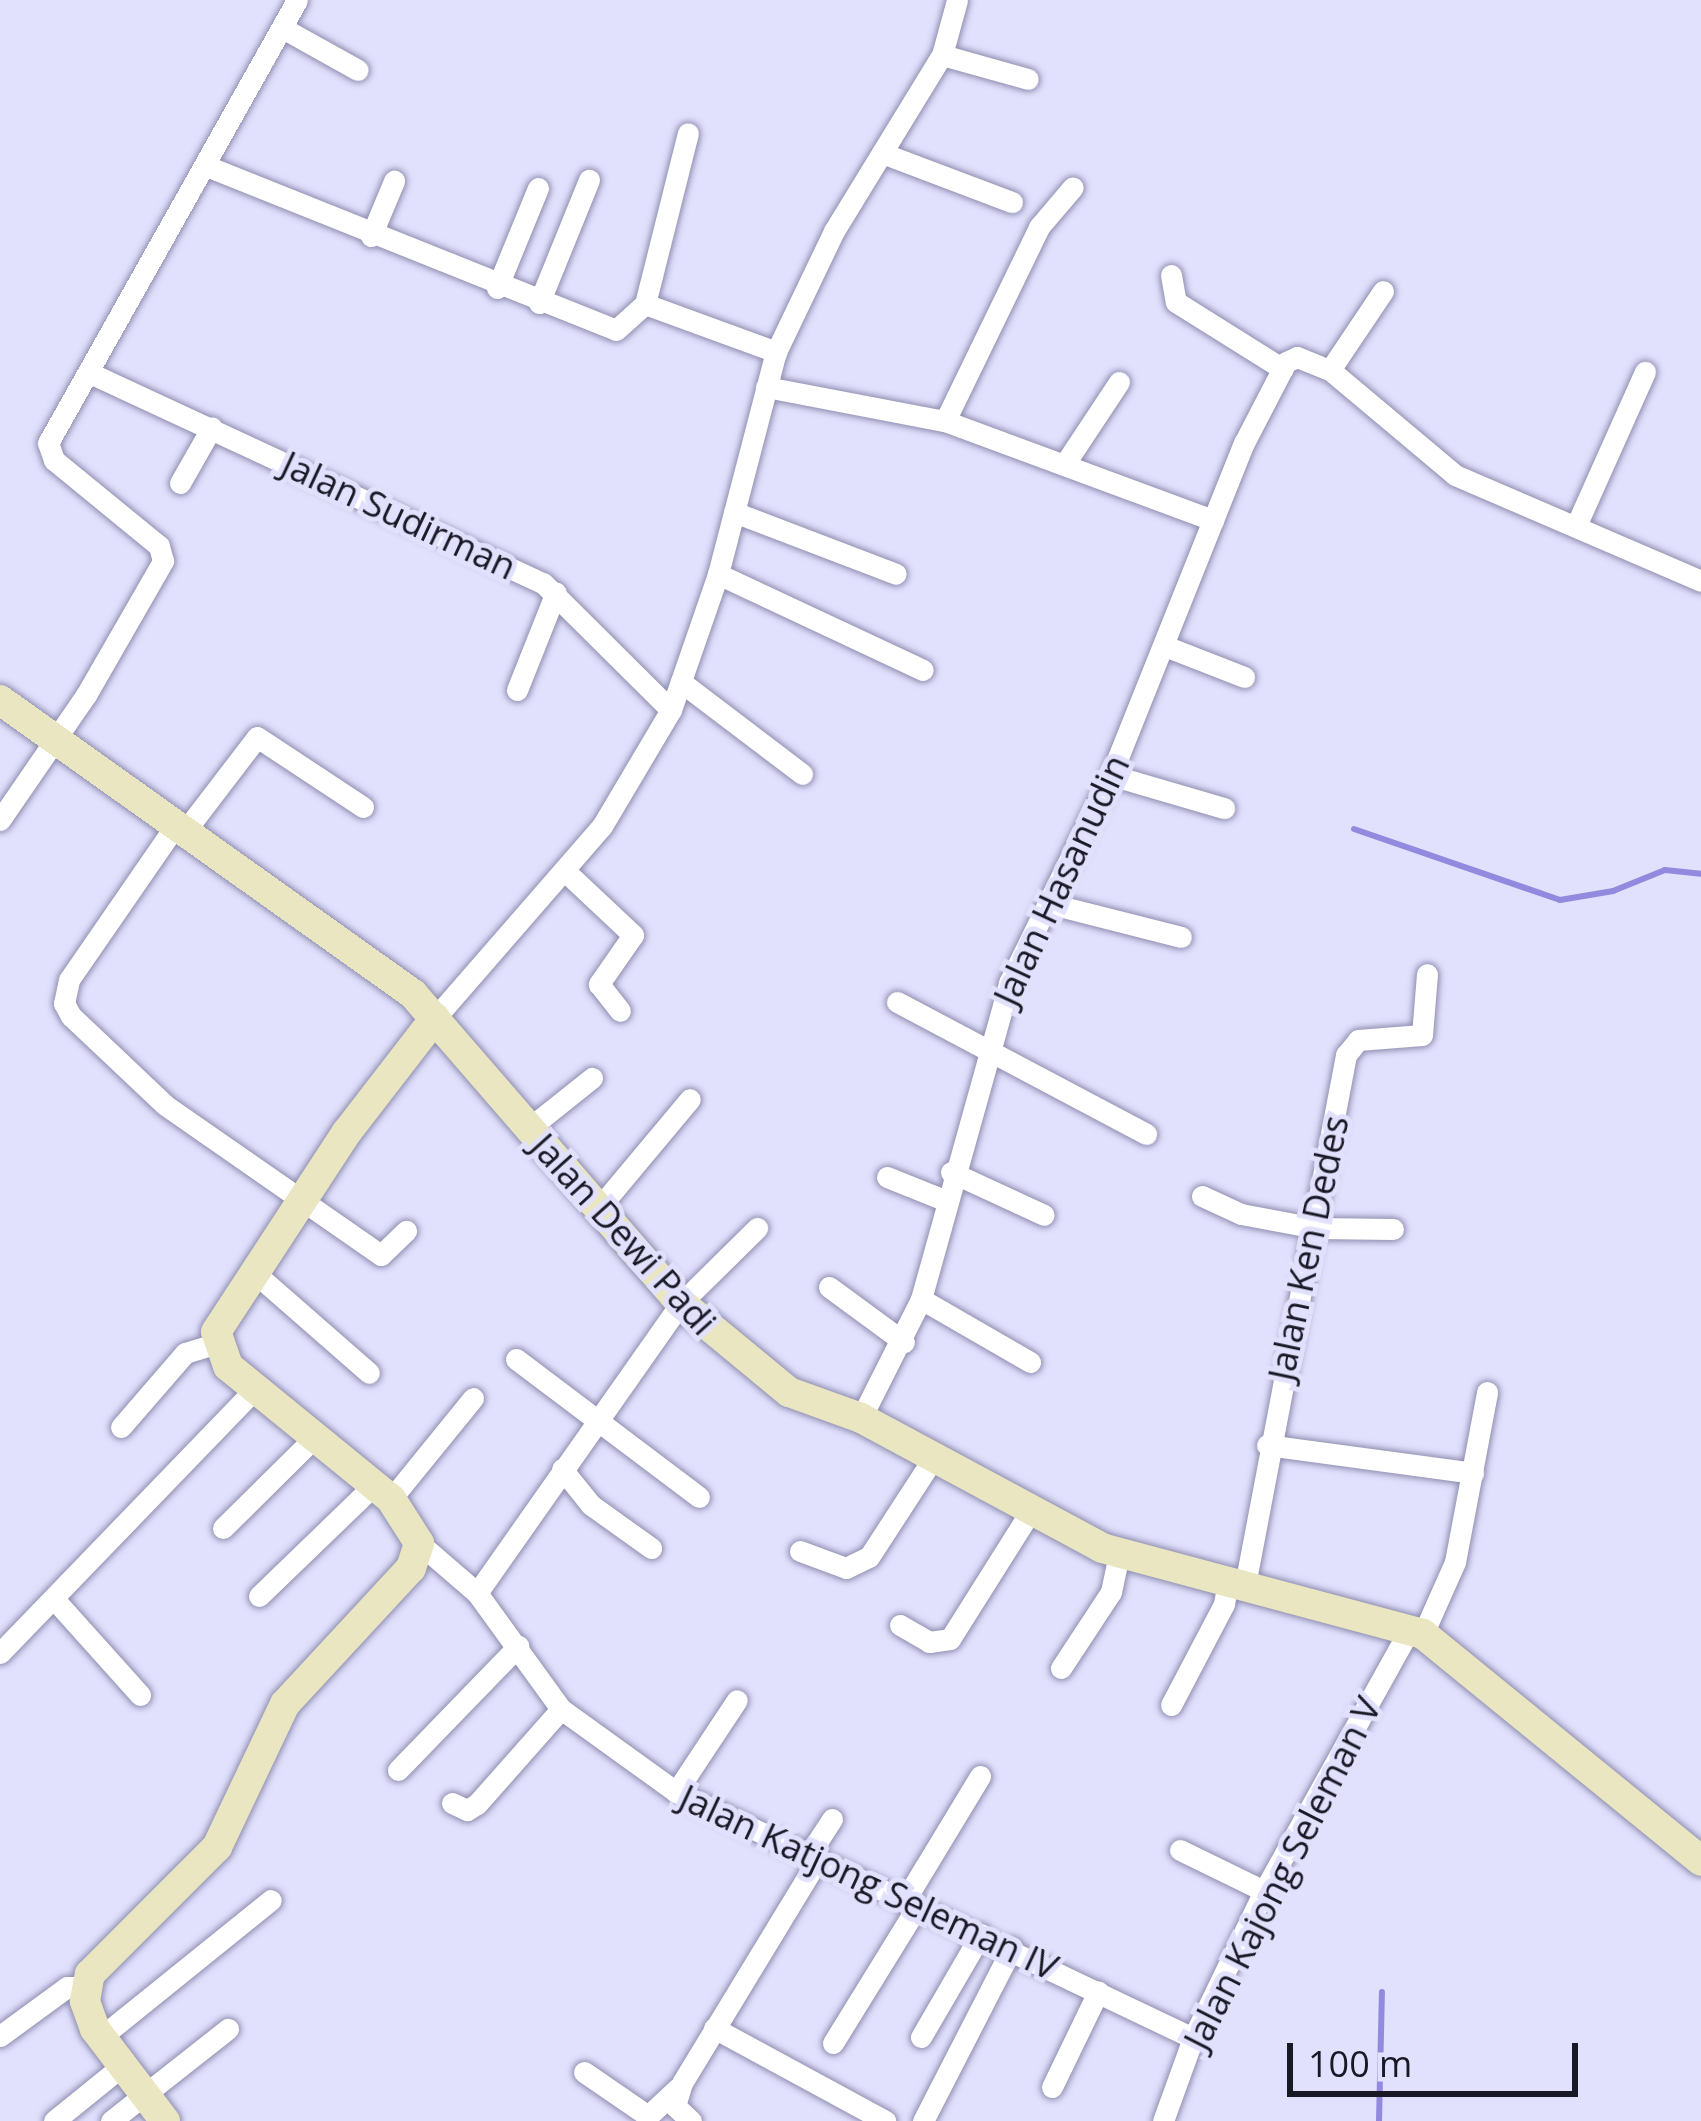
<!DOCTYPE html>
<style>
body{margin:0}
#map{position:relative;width:1701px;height:2121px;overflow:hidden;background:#e1e0fd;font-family:"Open Sans",sans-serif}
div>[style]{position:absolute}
.stream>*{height:6px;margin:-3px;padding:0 3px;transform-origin:3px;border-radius:3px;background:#918ade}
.roads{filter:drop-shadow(0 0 3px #8f8eb0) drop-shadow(0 0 3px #8f8eb0)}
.street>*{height:21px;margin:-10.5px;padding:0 10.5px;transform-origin:10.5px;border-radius:10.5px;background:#fff}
.secondary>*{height:30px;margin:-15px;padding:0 15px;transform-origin:15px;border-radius:15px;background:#e9e6c1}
span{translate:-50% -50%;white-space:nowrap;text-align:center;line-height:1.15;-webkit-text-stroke:10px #e1e0fd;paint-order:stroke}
.street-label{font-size:36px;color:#191825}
.scale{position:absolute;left:1287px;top:2043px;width:291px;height:54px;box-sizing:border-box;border:6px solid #191825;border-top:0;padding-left:15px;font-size:36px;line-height:42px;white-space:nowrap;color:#191825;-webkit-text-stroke:9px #e1e0fd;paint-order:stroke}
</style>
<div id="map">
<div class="stream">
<div style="left:1354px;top:829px;width:218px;rotate:19deg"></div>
<div style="left:1560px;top:900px;width:54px;rotate:-9.6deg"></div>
<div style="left:1613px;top:891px;width:56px;rotate:-22deg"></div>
<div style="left:1665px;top:870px;width:36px;rotate:6deg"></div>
<div style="left:1379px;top:2121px;width:129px;rotate:-88.7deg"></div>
</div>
<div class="roads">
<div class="street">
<div style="left:286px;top:30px;width:82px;rotate:29.1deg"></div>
<div style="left:942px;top:55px;width:89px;rotate:15.6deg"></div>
<div style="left:882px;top:153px;width:139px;rotate:20.7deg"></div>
<div style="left:209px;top:167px;width:438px;rotate:21.8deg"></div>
<div style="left:616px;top:330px;width:39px;rotate:-42deg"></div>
<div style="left:645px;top:304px;width:140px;rotate:20.1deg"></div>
<div style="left:371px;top:236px;width:60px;rotate:-67.3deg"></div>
<div style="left:1171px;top:275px;width:27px;rotate:80deg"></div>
<div style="left:1176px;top:302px;width:126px;rotate:32.1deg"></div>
<div style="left:497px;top:288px;width:108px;rotate:-67.7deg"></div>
<div style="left:539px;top:303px;width:133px;rotate:-67.9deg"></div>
<div style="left:645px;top:304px;width:176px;rotate:-75.9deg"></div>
<div style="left:1330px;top:370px;width:95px;rotate:-56.1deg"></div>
<div style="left:92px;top:374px;width:497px;rotate:24.9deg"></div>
<div style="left:543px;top:583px;width:180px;rotate:44.8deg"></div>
<div style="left:766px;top:387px;width:182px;rotate:10.8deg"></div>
<div style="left:945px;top:421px;width:286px;rotate:20.3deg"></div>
<div style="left:945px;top:421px;width:216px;rotate:-64.1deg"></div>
<div style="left:1039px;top:227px;width:52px;rotate:-49.6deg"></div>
<div style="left:1066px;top:462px;width:96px;rotate:-56.5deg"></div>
<div style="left:180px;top:483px;width:64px;rotate:-60.3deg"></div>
<div style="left:734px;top:512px;width:173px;rotate:20.9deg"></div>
<div style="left:1576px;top:526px;width:169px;rotate:-65.9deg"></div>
<div style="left:718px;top:574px;width:226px;rotate:25.1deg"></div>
<div style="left:1165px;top:646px;width:85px;rotate:21.4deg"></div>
<div style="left:681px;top:682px;width:152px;rotate:37.2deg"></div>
<div style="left:517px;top:690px;width:105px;rotate:-68.3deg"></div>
<div style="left:1111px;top:775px;width:118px;rotate:16.3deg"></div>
<div style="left:0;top:820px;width:152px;rotate:-55.5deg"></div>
<div style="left:86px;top:695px;width:155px;rotate:-60.1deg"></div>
<div style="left:163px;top:561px;width:16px;rotate:-105deg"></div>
<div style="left:159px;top:546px;width:136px;rotate:-140.7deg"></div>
<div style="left:54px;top:460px;width:18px;rotate:-109deg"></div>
<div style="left:48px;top:443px;width:508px;rotate:-60.66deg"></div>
<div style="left:173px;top:829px;width:183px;rotate:124.6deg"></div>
<div style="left:69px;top:980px;width:24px;rotate:102deg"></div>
<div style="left:64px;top:1003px;width:15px;rotate:62deg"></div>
<div style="left:71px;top:1016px;width:129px;rotate:43.4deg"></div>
<div style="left:165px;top:1105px;width:263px;rotate:34.8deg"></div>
<div style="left:381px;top:1255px;width:35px;rotate:-44deg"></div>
<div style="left:182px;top:835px;width:123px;rotate:-52.6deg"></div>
<div style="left:257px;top:737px;width:127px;rotate:33.4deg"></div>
<div style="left:566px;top:872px;width:92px;rotate:43.2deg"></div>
<div style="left:633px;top:935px;width:60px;rotate:124.8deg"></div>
<div style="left:599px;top:984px;width:34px;rotate:52deg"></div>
<div style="left:1051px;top:904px;width:134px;rotate:14.2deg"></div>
<div style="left:897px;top:1002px;width:282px;rotate:27.9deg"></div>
<div style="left:435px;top:1018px;width:254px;rotate:-49deg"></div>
<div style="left:602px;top:826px;width:135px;rotate:-59.3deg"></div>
<div style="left:671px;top:710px;width:144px;rotate:-70.9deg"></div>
<div style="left:718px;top:574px;width:229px;rotate:-75.4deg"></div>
<div style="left:776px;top:352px;width:134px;rotate:-64.4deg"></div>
<div style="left:834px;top:231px;width:206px;rotate:-58.5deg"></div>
<div style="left:942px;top:55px;width:57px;rotate:-74.7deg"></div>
<div style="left:528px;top:1129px;width:82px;rotate:-38.6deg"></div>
<div style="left:951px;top:1172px;width:102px;rotate:24.8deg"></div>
<div style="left:887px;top:1177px;width:61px;rotate:22deg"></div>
<div style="left:1202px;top:1196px;width:43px;rotate:24.8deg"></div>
<div style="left:1241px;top:1214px;width:76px;rotate:10.6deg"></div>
<div style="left:1316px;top:1228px;width:77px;rotate:0.7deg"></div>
<div style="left:598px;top:1209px;width:143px;rotate:-50.1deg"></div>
<div style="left:256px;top:1274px;width:150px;rotate:41.2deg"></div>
<div style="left:829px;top:1287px;width:93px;rotate:36.3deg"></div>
<div style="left:921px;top:1299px;width:126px;rotate:30deg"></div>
<div style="left:516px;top:1359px;width:229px;rotate:37deg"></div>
<div style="left:861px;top:1418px;width:133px;rotate:-63.2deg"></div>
<div style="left:921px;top:1299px;width:328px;rotate:-74.4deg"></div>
<div style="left:1009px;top:983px;width:232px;rotate:-63.9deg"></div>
<div style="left:1111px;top:775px;width:358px;rotate:-68.2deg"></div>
<div style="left:1244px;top:443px;width:91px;rotate:-62.6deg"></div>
<div style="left:1286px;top:362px;width:12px;rotate:-24deg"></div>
<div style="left:1297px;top:357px;width:35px;rotate:22deg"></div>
<div style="left:1330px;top:370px;width:163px;rotate:40deg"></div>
<div style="left:1455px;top:475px;width:268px;rotate:23.3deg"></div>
<div style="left:121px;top:1427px;width:98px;rotate:-49.1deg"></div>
<div style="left:185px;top:1353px;width:30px;rotate:-17deg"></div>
<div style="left:1267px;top:1445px;width:208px;rotate:7.7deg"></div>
<div style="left:562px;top:1469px;width:46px;rotate:51.1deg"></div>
<div style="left:591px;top:1505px;width:74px;rotate:35.6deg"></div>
<div style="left:391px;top:1499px;width:130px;rotate:-50.9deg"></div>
<div style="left:223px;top:1528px;width:132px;rotate:-44.7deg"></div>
<div style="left:419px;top:1543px;width:77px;rotate:40.8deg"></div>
<div style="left:477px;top:1593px;width:143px;rotate:54.1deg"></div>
<div style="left:561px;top:1709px;width:142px;rotate:35.8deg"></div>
<div style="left:676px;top:1792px;width:573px;rotate:25.45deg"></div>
<div style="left:800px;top:1551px;width:49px;rotate:20.3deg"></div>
<div style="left:846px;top:1568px;width:25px;rotate:-26deg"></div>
<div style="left:869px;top:1557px;width:119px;rotate:-57deg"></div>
<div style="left:1245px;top:1585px;width:540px;rotate:-79.21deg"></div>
<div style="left:1346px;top:1055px;width:19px;rotate:-51deg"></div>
<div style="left:1358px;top:1040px;width:64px;rotate:-4.5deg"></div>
<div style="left:1422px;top:1035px;width:61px;rotate:-85.3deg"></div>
<div style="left:477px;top:1593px;width:355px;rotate:-54.9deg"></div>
<div style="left:681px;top:1303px;width:107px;rotate:-44.6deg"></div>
<div style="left:259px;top:1596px;width:160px;rotate:-44deg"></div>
<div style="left:54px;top:1599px;width:129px;rotate:48.1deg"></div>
<div style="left:900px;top:1625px;width:34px;rotate:30deg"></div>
<div style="left:929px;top:1642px;width:21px;rotate:-8deg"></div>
<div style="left:950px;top:1639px;width:150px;rotate:-57.8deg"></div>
<div style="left:1423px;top:1634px;width:79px;rotate:-66deg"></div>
<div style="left:1455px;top:1562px;width:173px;rotate:-79.3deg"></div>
<div style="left:0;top:1653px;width:368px;rotate:-46deg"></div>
<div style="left:1061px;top:1668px;width:91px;rotate:-56.7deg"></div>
<div style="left:1111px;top:1592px;width:40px;rotate:-78deg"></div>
<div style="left:1171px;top:1705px;width:114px;rotate:-62.3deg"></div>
<div style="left:1224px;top:1604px;width:23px;rotate:-80deg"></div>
<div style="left:398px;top:1770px;width:173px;rotate:-45.9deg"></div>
<div style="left:676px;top:1792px;width:110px;rotate:-56.5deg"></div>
<div style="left:452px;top:1803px;width:17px;rotate:25deg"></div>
<div style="left:467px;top:1810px;width:12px;rotate:-31deg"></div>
<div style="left:477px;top:1804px;width:127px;rotate:-48.5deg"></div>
<div style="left:1180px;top:1850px;width:93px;rotate:26deg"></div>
<div style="left:808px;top:1856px;width:44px;rotate:-57deg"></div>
<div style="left:905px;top:1900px;width:145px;rotate:-58.8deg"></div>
<div style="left:714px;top:2028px;width:195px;rotate:28.5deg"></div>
<div style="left:0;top:2036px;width:83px;rotate:-36.2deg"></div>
<div style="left:67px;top:1987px;width:19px"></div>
<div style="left:101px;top:2037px;width:218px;rotate:-38.9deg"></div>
<div style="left:921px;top:2037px;width:119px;rotate:-59.8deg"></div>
<div style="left:833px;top:2043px;width:160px;rotate:-58.3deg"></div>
<div style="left:584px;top:2072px;width:78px;rotate:34.5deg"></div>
<div style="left:648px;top:2116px;width:41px;rotate:-43deg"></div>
<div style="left:1052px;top:2087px;width:106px;rotate:-64.2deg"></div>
<div style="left:54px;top:2121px;width:87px;rotate:-39deg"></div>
<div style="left:111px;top:2121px;width:149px;rotate:-38.2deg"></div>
<div style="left:691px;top:2121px;width:22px;rotate:-137deg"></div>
<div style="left:675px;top:2106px;width:24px;rotate:-73deg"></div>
<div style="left:682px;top:2083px;width:262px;rotate:-58.7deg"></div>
<div style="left:923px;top:2121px;width:195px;rotate:-62.8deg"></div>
<div style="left:1163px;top:2121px;width:88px;rotate:-70.1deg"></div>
<div style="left:1193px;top:2038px;width:163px;rotate:-64.2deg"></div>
<div style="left:1264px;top:1891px;width:300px;rotate:-60.9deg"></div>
</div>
<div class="secondary">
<div style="left:0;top:700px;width:507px;rotate:35.45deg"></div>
<div style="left:413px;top:994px;width:409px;rotate:49.1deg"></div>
<div style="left:681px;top:1303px;width:140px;rotate:39.5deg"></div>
<div style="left:789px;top:1392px;width:77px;rotate:19.9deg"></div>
<div style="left:861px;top:1418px;width:274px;rotate:28.3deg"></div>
<div style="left:1102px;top:1548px;width:332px;rotate:15deg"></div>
<div style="left:1423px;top:1634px;width:359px;rotate:39.2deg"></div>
<div style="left:165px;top:2121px;width:116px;rotate:-127.3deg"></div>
<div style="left:95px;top:2029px;width:30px;rotate:-110deg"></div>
<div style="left:85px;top:2001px;width:27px;rotate:-80deg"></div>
<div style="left:90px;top:1974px;width:180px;rotate:-45deg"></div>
<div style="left:217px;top:1847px;width:158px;rotate:-64.6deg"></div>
<div style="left:285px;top:1704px;width:185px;rotate:-47.2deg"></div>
<div style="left:411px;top:1568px;width:26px;rotate:-72deg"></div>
<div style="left:419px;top:1543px;width:52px;rotate:-122.5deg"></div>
<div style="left:391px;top:1499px;width:210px;rotate:-140.8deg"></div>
<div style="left:228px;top:1366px;width:36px;rotate:-109deg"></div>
<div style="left:216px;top:1332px;width:239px;rotate:-56.8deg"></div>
<div style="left:347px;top:1132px;width:144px;rotate:-52.3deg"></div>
</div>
</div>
<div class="street-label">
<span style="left:399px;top:515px;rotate:25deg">Jalan Sudirman</span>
<span style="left:1061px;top:880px;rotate:-65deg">Jalan Hasanudin</span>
<span style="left:624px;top:1234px;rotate:48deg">Jalan Dewi Padi</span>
<span style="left:1308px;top:1248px;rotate:-78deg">Jalan Ken Dedes</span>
<span style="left:1282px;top:1873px;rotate:-63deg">Jalan Kajong Seleman V</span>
<span style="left:869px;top:1882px;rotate:25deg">Jalan Katjong Seleman IV</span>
</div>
<div class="scale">100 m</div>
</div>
